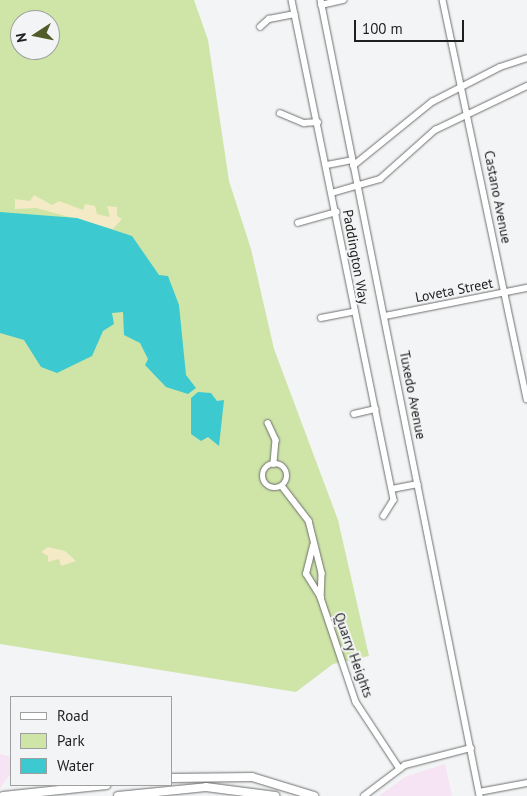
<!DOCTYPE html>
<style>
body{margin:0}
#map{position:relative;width:527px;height:796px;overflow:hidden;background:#f3f4f5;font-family:"PT Sans",sans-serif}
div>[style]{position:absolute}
.commercial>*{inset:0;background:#f6e3f4}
.green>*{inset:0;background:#cee5a7}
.sand>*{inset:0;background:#f4eac5}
.water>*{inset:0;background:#3dc9d0}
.roads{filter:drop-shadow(0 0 1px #6e6f6f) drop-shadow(0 0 1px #6e6f6f)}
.minor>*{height:5.5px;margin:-2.75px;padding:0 2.75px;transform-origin:2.75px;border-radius:2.75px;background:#fff}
.minor>.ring{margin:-2.75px;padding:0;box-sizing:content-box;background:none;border:5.5px solid #fff;border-radius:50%}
.secondary>*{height:8px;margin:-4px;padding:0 4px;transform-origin:4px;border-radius:4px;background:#fff}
span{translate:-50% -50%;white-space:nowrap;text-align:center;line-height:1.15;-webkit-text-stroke:4px #f3f4f5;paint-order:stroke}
.street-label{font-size:14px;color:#1e1f1f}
.legend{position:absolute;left:10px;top:696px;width:162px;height:90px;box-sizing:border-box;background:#f3f4f5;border:1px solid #9e9f9f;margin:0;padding:6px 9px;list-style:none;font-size:15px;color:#1e1f1f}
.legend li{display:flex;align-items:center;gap:10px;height:25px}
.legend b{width:25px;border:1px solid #9e9f9f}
.north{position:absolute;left:10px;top:10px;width:50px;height:50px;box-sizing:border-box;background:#f3f4f5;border:1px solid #9e9f9f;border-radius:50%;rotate:259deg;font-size:14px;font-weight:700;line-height:20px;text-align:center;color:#1e1f1f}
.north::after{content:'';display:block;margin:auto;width:18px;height:22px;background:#525c2b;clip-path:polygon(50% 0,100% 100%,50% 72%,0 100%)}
.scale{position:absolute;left:354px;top:20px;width:110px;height:22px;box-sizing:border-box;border:2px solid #1e1f1f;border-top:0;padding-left:6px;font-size:15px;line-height:18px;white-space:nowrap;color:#1e1f1f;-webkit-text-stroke:4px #f3f4f5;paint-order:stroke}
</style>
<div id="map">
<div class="commercial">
<div style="clip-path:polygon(0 754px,11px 757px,11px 773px,0 788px)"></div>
<div style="clip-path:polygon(445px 764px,452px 796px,379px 796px,405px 777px)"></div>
</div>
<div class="green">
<div style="clip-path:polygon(evenodd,0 0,194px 0,208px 40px,229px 181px,251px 249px,274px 349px,338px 520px,369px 656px,333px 664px,296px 692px,0 644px,0 0,20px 20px,50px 20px,50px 50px,20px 50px,20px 20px)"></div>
</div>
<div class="sand">
<div style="clip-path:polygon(34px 195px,52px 205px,59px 201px,83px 210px,85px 204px,95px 206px,97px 214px,110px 217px,107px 206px,117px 207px,117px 216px,122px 219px,113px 229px,36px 208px,15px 209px,15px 199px,30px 201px)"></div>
<div style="clip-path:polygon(48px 547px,65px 551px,76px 561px,61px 566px,59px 559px,48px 562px,48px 556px,41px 552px)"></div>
</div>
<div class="water">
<div style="clip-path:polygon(0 212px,77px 218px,132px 236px,159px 275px,168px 276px,179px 305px,186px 375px,196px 388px,188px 394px,166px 387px,145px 365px,148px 359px,140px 343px,124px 335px,123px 312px,112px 313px,114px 324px,103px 331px,92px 356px,57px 373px,41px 367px,24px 340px,0 333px)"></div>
<div style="clip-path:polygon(198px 392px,211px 393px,217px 401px,224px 400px,219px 446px,208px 437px,201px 441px,191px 434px,191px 398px)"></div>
</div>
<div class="roads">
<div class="minor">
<div style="left:292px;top:0;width:510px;rotate:78.47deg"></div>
<div style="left:394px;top:500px;width:19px;rotate:122deg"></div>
<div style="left:321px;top:0;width:812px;rotate:78.7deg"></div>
<div style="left:443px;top:0;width:408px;rotate:78.1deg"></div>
<div style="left:321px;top:5px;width:23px;rotate:-13deg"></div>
<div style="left:260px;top:27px;width:12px;rotate:-42deg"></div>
<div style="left:269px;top:19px;width:26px;rotate:-11deg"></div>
<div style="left:280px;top:113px;width:26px;rotate:23deg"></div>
<div style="left:304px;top:123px;width:14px;rotate:-4deg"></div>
<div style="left:327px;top:165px;width:25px;rotate:-11deg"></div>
<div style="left:353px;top:166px;width:102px;rotate:-39deg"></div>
<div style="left:432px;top:102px;width:76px;rotate:-27.2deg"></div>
<div style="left:500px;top:67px;width:28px;rotate:-18deg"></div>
<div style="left:332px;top:193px;width:50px;rotate:-16.3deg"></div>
<div style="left:380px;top:179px;width:74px;rotate:-41.7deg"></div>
<div style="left:435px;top:130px;width:102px;rotate:-25.6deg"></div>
<div style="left:298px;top:223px;width:40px;rotate:-16deg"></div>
<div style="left:385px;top:316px;width:145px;rotate:-11.2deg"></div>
<div style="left:321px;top:318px;width:33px;rotate:-11deg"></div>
<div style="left:354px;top:414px;width:22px;rotate:-13deg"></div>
<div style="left:268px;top:423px;width:19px;rotate:65deg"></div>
<div style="left:276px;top:440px;width:24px;rotate:95deg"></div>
<div class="ring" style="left:263px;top:464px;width:18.5px;height:18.5px"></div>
<div style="left:282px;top:486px;width:44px;rotate:52.4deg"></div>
<div style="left:309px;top:521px;width:54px;rotate:76deg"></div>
<div style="left:322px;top:573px;width:25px;rotate:92deg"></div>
<div style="left:321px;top:598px;width:28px;rotate:-122deg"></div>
<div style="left:306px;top:574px;width:29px;rotate:-76deg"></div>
<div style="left:392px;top:489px;width:26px;rotate:-11deg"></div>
<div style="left:321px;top:598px;width:110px;rotate:71.4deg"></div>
<div style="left:356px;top:702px;width:80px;rotate:56.7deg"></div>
<div style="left:479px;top:792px;width:49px;rotate:-10.6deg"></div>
<div style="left:364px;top:796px;width:51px;rotate:-37.1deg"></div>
<div style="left:405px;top:765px;width:68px;rotate:-14.4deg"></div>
</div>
<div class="secondary">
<div style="left:171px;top:778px;width:81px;rotate:-0.7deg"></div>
<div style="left:252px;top:777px;width:65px;rotate:17deg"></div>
<div style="left:3px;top:796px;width:104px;rotate:-6.1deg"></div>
<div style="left:118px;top:796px;width:88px;rotate:-5.8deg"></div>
<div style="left:206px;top:787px;width:70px;rotate:7.4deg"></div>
</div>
</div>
<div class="street-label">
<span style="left:498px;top:197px;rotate:79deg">Castano Avenue</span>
<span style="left:356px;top:257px;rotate:80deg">Paddington Way</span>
<span style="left:454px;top:290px;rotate:-11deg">Loveta Street</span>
<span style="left:413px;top:395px;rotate:79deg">Tuxedo Avenue</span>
<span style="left:354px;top:655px;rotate:70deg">Quarry Heights</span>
</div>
<ul class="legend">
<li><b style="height:6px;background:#fff"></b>Road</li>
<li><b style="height:14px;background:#cee5a7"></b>Park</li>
<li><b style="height:14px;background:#3dc9d0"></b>Water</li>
</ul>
<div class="north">N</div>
<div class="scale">100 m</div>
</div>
